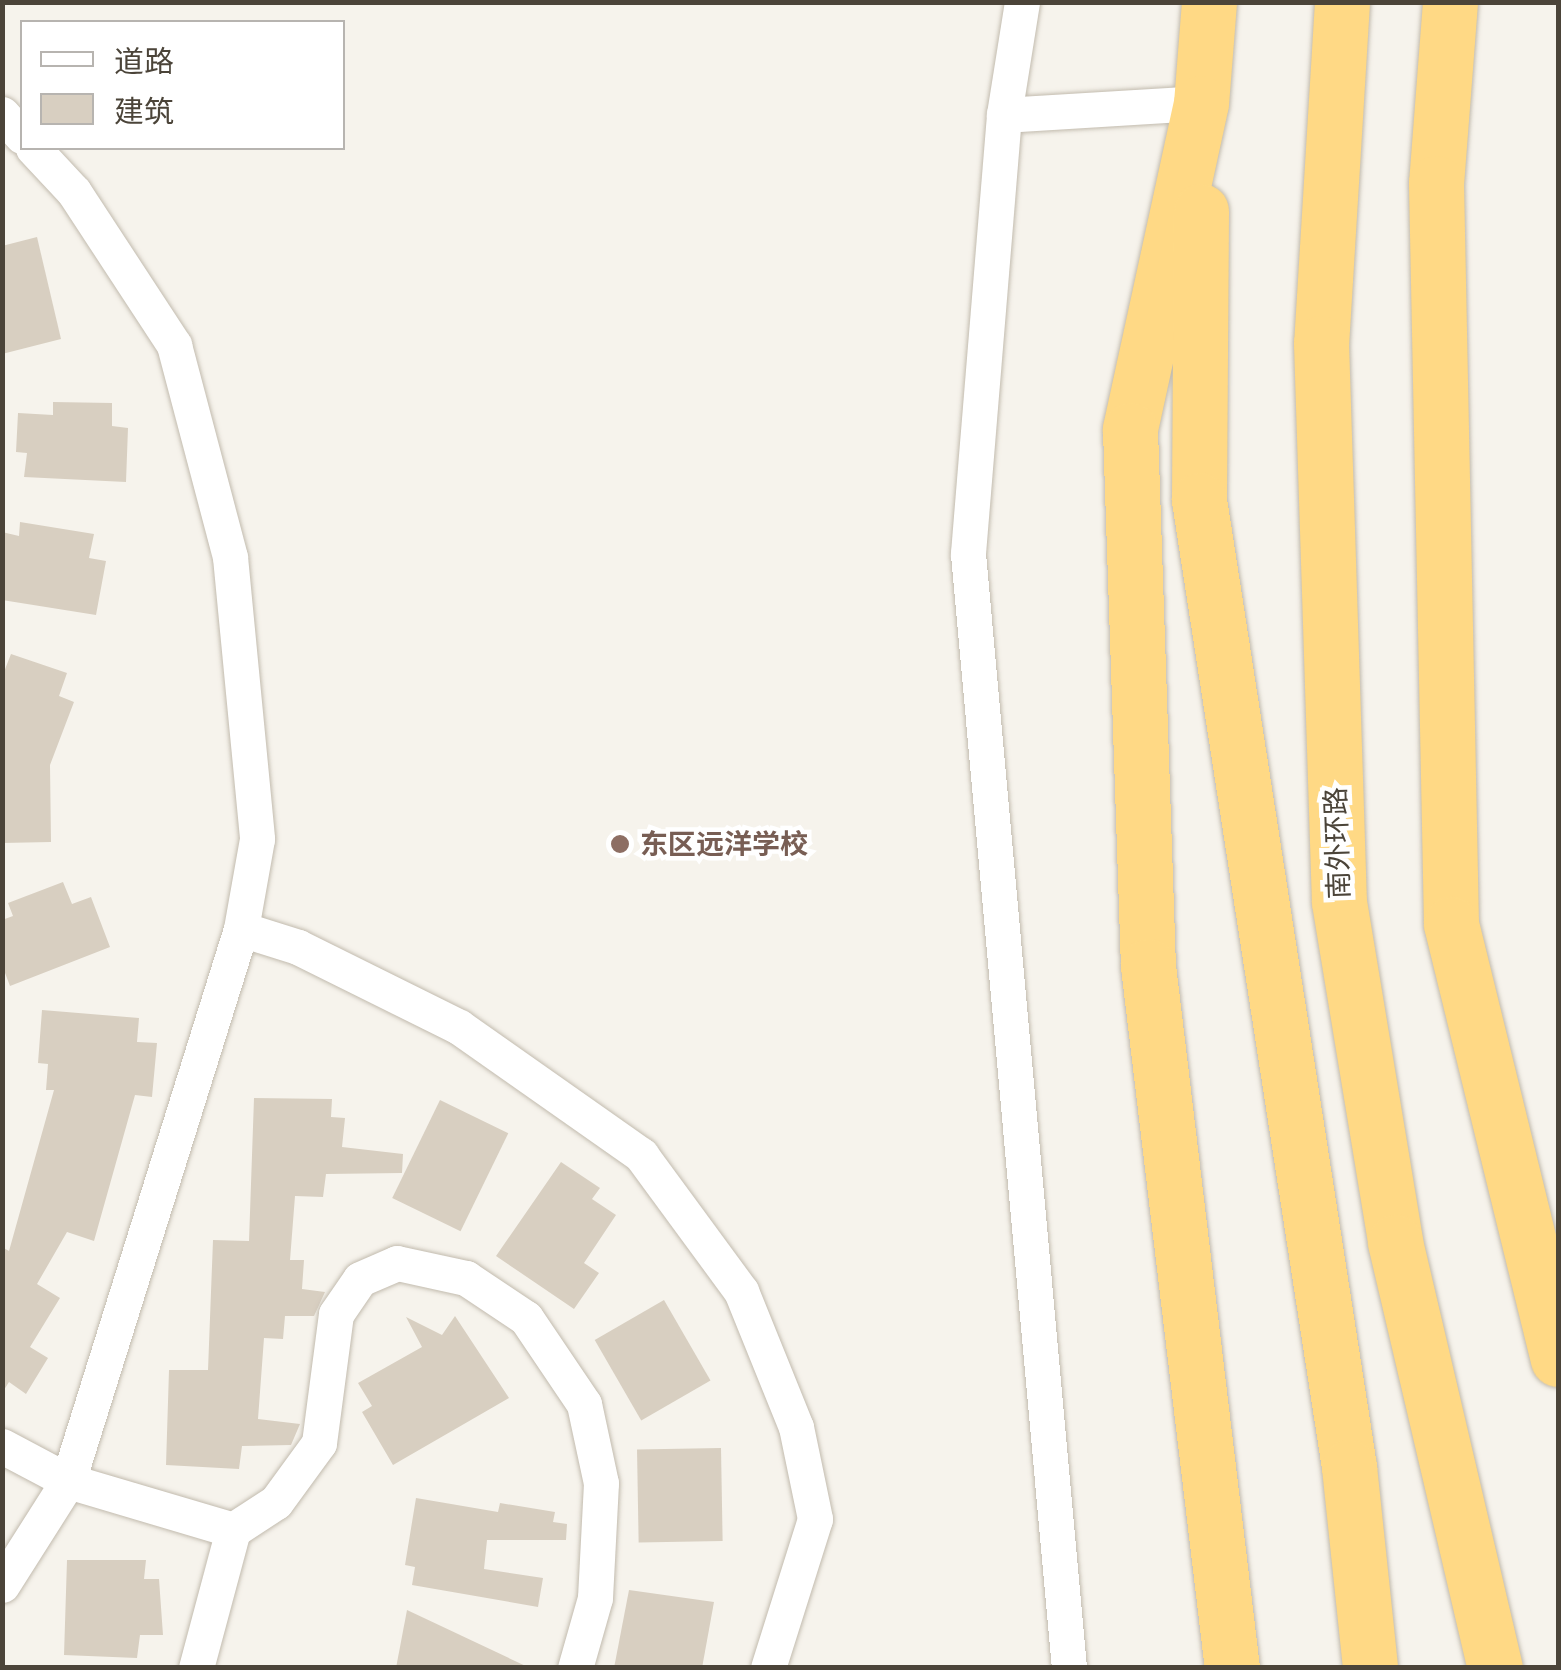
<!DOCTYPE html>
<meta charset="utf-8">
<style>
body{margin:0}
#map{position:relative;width:1561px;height:1670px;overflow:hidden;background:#f6f3ec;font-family:Ubuntu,"Noto Sans SC",sans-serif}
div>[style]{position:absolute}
.building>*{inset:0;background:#d8cfc1;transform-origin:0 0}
.roads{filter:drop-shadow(0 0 2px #c2bbae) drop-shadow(0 0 2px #c2bbae)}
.minor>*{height:35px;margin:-17.5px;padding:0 17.5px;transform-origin:17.5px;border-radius:17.5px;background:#fff}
.trunk>*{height:55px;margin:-27.5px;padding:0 27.5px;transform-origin:27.5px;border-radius:27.5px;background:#ffd985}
.dots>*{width:28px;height:28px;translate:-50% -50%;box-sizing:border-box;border:5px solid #fff;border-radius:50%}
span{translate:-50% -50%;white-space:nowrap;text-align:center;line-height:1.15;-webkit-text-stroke:9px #fff;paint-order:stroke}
.street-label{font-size:28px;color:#4b4439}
.education-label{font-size:28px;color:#785e54;font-weight:700}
.left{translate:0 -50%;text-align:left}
.frame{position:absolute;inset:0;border:5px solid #4b4439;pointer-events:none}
.legend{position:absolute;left:20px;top:20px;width:325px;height:130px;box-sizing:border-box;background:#fff;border:2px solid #b7b4b0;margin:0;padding:12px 18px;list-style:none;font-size:30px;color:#4b4439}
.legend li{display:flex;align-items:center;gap:20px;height:50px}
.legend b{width:50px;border:2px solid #b7b4b0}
</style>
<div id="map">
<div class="building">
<div style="clip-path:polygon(37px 237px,61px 339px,2px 354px,2px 246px)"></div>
<div style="clip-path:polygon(53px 402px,112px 403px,112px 426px,128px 428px,126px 482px,24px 477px,27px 453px,16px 452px,18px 413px,53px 415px)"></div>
<div style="clip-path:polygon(20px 522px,94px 534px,89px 558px,106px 561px,96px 615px,2px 600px,2px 532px,19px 536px)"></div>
<div style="clip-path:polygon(11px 654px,67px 673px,59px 696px,74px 702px,50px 765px,51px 842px,2px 843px,2px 677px)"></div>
<div style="clip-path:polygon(63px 882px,72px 904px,91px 897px,110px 947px,10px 986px,2px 965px,2px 920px,13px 916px,8px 903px)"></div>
<div style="clip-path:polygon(42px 1010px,139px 1018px,137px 1042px,157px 1043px,152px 1097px,135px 1095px,94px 1241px,67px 1232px,37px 1284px,60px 1298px,30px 1347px,48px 1358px,26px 1394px,9px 1382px,2px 1393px,2px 1247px,9px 1251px,54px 1090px,46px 1090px,48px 1064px,38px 1063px)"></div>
<div style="clip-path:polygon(254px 1098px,332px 1099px,331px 1117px,345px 1118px,342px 1147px,403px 1154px,402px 1173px,326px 1174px,323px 1197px,295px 1196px,290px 1260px,304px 1260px,302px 1289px,325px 1292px,314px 1316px,285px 1316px,283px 1339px,264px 1338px,258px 1419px,300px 1424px,291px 1445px,242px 1446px,239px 1469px,166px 1465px,169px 1370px,208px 1370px,213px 1240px,249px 1241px)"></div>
<div style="left:440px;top:1100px;width:76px;height:109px;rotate:26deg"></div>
<div style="clip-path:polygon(561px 1162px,600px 1188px,592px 1199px,616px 1215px,584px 1263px,599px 1273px,574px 1309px,496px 1256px)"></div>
<div style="left:664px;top:1300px;width:93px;height:80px;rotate:60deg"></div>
<div style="clip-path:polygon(455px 1316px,509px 1398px,393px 1465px,362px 1412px,372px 1406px,358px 1383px,422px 1347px,406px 1317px,442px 1335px)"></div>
<div style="left:721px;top:1448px;width:93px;height:84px;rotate:89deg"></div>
<div style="clip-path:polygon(416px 1498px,498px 1512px,500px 1503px,555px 1512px,553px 1522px,567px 1524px,566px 1540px,487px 1540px,484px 1569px,543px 1578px,538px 1607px,412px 1585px,415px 1567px,405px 1565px)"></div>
<div style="clip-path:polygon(67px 1560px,146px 1560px,144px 1579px,159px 1579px,163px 1635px,140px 1635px,137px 1658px,64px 1655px)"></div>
<div style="clip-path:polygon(629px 1590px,714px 1602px,702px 1668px,614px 1668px)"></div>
<div style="clip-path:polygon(407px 1610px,530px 1668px,396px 1668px)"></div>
</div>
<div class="roads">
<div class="minor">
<div style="left:1022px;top:2px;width:114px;rotate:99.1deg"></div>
<div style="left:1004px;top:115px;width:197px;rotate:-3.5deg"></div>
<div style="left:2px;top:114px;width:30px;rotate:48deg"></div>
<div style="left:1004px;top:115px;width:440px;rotate:94.7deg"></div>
<div style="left:968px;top:554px;width:1119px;rotate:84.82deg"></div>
<div style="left:33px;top:148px;width:60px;rotate:47deg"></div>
<div style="left:74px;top:192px;width:183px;rotate:56.8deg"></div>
<div style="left:174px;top:345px;width:219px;rotate:75.2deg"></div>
<div style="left:230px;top:557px;width:283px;rotate:84.5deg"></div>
<div style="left:257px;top:839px;width:91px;rotate:100.1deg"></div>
<div style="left:241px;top:929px;width:60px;rotate:17.5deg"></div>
<div style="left:298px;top:947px;width:180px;rotate:26.4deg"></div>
<div style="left:459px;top:1027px;width:223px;rotate:35.1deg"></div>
<div style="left:641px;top:1155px;width:169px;rotate:53.7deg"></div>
<div style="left:741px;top:1291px;width:147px;rotate:68deg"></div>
<div style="left:796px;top:1427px;width:94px;rotate:78.3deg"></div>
<div style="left:815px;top:1519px;width:156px;rotate:107.5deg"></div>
<div style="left:2px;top:1446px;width:75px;rotate:27.9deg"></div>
<div style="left:68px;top:1481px;width:172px;rotate:16.5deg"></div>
<div style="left:2px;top:1585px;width:123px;rotate:-57.6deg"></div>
<div style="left:68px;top:1481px;width:578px;rotate:-72.6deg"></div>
<div style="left:196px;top:1668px;width:143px;rotate:-75deg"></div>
<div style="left:233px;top:1530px;width:51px;rotate:-33.1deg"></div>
<div style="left:276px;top:1502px;width:73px;rotate:-53.9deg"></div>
<div style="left:319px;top:1443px;width:130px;rotate:-82.5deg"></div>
<div style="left:336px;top:1314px;width:42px;rotate:-55.6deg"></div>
<div style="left:360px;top:1279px;width:40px;rotate:-23.4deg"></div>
<div style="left:397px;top:1263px;width:71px;rotate:12.3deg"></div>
<div style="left:466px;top:1278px;width:72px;rotate:33.7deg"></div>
<div style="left:526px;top:1318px;width:104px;rotate:56deg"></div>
<div style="left:584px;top:1404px;width:81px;rotate:77.9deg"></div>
<div style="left:601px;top:1483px;width:115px;rotate:93deg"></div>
<div style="left:595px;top:1598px;width:73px;rotate:105.9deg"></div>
</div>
<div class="trunk">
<div style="left:1209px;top:2px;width:101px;rotate:94.5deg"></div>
<div style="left:1201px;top:103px;width:335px;rotate:102.3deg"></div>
<div style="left:1130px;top:430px;width:536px;rotate:88.08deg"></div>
<div style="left:1148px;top:966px;width:707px;rotate:83.18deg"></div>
<div style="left:1342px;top:2px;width:342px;rotate:93.5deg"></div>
<div style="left:1321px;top:343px;width:559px;rotate:88.16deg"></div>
<div style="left:1339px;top:902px;width:345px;rotate:80.6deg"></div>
<div style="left:1395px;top:1242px;width:438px;rotate:76.8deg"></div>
<div style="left:1450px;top:2px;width:182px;rotate:94.4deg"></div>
<div style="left:1436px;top:183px;width:741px;rotate:88.84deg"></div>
<div style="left:1451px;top:924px;width:448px;rotate:76.2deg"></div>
<div style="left:1201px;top:211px;width:289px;rotate:90.4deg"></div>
<div style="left:1199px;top:500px;width:979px;rotate:81.18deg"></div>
<div style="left:1349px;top:1467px;width:202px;rotate:84deg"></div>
</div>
</div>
<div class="dots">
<div style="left:620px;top:844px;background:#8d6e63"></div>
</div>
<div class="street-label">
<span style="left:1337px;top:843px;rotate:-92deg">南外环路</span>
</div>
<div class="education-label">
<span class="left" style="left:640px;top:844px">东区远洋学校</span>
</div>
<div class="frame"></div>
<ul class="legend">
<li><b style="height:12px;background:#fff"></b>道路</li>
<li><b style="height:28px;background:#d8cfc1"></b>建筑</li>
</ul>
</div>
